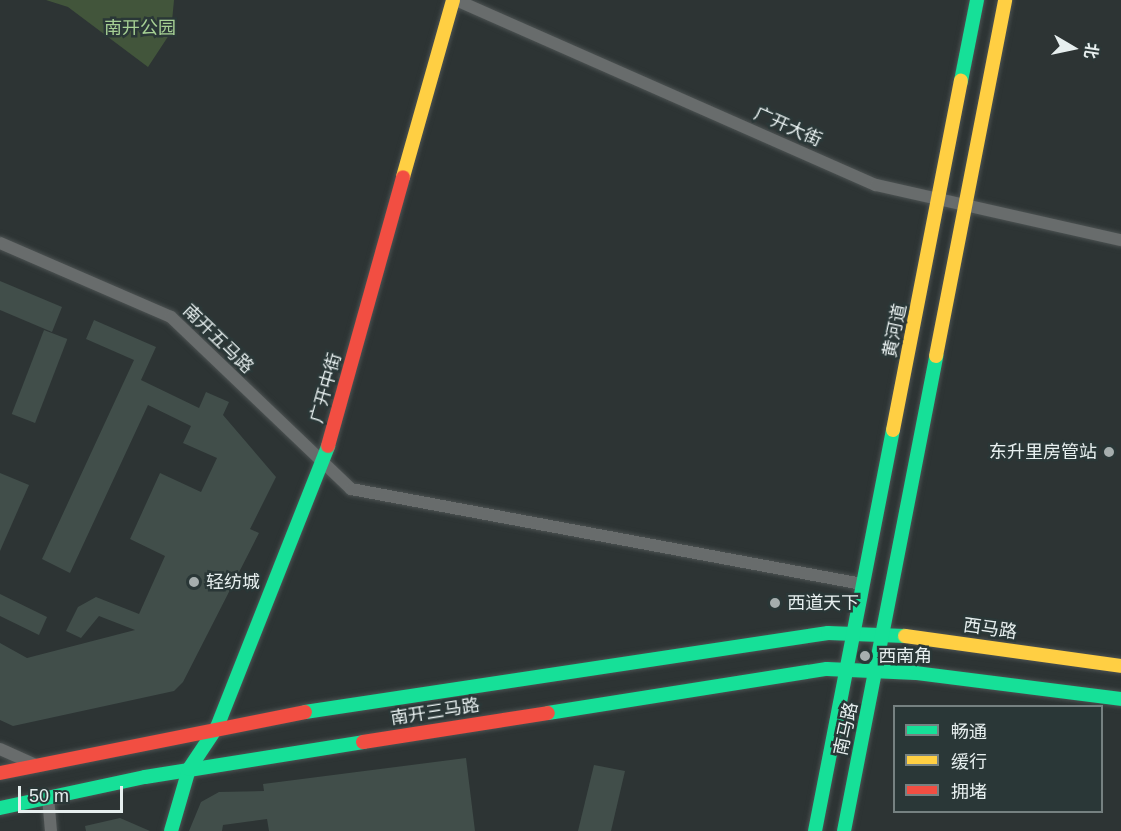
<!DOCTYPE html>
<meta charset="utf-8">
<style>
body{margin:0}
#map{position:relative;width:1121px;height:831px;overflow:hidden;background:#2d3434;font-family:Arial,"Noto Sans SC",sans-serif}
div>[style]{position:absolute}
.green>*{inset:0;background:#42553b}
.building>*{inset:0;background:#414e4a;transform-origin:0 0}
.roads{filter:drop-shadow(0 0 2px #4c5252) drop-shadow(0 0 2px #4c5252)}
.street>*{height:12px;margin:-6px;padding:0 6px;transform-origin:6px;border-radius:6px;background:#686c6c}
.fast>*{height:14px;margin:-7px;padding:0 7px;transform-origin:7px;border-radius:7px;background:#16e098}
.slow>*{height:14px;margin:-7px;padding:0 7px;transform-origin:7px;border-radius:7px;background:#ffcf43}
.jam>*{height:14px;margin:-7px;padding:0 7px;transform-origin:7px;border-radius:7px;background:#f24e42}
.dots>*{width:16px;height:16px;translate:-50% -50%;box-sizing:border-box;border:3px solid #2a3737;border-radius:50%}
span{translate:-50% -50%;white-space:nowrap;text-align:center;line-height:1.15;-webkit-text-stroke:5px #2a3737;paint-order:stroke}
.park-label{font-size:18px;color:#a6d094}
.street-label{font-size:18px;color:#e7efef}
.poi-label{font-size:18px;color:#e7efef}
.right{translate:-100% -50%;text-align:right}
.left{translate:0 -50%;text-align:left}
.legend{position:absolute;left:893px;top:705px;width:210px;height:108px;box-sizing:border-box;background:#2a3737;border:2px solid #768181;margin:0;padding:8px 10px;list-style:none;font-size:18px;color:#e7efef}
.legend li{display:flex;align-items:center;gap:12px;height:30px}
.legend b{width:30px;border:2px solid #768181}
.north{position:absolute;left:1043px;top:18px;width:60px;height:60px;-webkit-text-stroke:4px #2a3737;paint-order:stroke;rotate:99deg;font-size:16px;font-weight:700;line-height:24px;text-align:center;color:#e7efef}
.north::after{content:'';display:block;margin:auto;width:21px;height:27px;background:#e7efef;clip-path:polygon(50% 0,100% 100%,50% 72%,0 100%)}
.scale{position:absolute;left:18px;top:786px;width:105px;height:27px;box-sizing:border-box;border:3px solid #e7efef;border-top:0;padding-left:8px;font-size:18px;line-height:21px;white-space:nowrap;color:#e7efef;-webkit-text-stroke:4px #2a3737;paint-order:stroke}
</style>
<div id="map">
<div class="green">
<div style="clip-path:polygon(46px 0,174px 0,171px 32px,148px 67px,68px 7px)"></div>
</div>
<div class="building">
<div style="clip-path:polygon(0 281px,62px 307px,52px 332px,0 310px)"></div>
<div style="clip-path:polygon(94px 320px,156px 347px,141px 380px,199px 408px,206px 392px,229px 402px,223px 415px,276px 477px,250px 529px,259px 533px,183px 682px,174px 691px,13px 726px,0 720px,0 643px,27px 658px,135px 630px,99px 616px,81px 638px,66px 631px,78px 607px,96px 597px,139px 614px,165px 556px,130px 539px,160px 473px,201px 492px,217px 458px,183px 443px,191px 426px,148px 405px,70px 573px,42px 559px,134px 360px,86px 339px)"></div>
<div style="left:44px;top:330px;width:25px;height:90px;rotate:21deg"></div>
<div style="clip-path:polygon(0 473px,29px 485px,0 551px)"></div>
<div style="clip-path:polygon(0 594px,47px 617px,39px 635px,0 616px)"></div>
<div style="clip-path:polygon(466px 758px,475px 831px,269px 831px,267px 819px,223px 825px,222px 831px,189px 831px,201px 802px,219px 792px,264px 791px,263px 784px)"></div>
<div style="clip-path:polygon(594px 765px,625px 771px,611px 831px,578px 831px)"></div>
<div style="clip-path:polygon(120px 818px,150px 831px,86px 831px,85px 826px)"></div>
</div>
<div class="roads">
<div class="street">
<div style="left:456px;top:0;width:459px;rotate:23.8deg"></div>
<div style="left:876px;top:185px;width:251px;rotate:12.7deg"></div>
<div style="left:0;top:243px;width:186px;rotate:23.4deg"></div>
<div style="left:171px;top:317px;width:249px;rotate:43.7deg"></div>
<div style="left:351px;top:489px;width:520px;rotate:10.53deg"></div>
<div style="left:0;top:749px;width:39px;rotate:24deg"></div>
<div style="left:48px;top:797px;width:34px;rotate:85deg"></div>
</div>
<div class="fast">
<div style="left:961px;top:81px;width:83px;rotate:-78.8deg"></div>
<div style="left:305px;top:712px;width:529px;rotate:-8.59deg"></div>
<div style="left:828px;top:633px;width:77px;rotate:2.2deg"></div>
<div style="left:548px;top:713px;width:282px;rotate:-9deg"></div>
<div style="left:827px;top:669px;width:89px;rotate:2.6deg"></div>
<div style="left:916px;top:673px;width:207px;rotate:7.2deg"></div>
<div style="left:0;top:808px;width:148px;rotate:-12.1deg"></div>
<div style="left:145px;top:777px;width:221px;rotate:-9.1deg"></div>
<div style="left:171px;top:831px;width:65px;rotate:-73.8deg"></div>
<div style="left:189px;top:769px;width:50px;rotate:-56.3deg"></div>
<div style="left:217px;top:727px;width:302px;rotate:-68.4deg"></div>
<div style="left:815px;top:831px;width:409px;rotate:-79deg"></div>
<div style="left:844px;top:831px;width:484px;rotate:-79deg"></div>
</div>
<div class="slow">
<div style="left:403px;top:177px;width:184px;rotate:-74.2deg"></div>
<div style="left:936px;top:356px;width:363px;rotate:-79deg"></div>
<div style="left:893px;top:430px;width:356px;rotate:-79deg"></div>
<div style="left:905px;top:636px;width:218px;rotate:7.9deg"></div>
</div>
<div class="jam">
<div style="left:328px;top:446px;width:279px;rotate:-74.4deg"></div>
<div style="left:363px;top:742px;width:187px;rotate:-8.9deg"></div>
<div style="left:0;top:773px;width:311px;rotate:-11.3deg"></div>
</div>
</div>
<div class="dots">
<div style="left:1109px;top:452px;background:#a6aeae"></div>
<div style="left:194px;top:582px;background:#a6aeae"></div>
<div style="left:775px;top:603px;background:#a6aeae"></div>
<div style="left:865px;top:656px;background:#a6aeae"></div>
</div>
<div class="park-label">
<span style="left:140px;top:28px">南开公园</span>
</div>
<div class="street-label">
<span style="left:788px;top:127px;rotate:24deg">广开大街</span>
<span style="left:895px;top:331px;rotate:-78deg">黄河道</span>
<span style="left:218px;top:339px;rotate:44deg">南开五马路</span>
<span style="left:326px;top:388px;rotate:-74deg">广开中街</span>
<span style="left:990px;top:629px;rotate:8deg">西马路</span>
<span style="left:435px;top:712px;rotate:-9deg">南开三马路</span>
<span style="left:846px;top:729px;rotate:-78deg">南马路</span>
</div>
<div class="poi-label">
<span class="right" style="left:1097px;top:452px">东升里房管站</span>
<span class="left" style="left:206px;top:582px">轻纺城</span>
<span class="left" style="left:787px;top:603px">西道天下</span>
<span class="left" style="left:878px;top:656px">西南角</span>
</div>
<ul class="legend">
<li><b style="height:8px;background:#16e098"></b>畅通</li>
<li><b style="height:8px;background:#ffcf43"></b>缓行</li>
<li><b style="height:8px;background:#f24e42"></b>拥堵</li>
</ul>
<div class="north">北</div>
<div class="scale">50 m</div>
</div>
